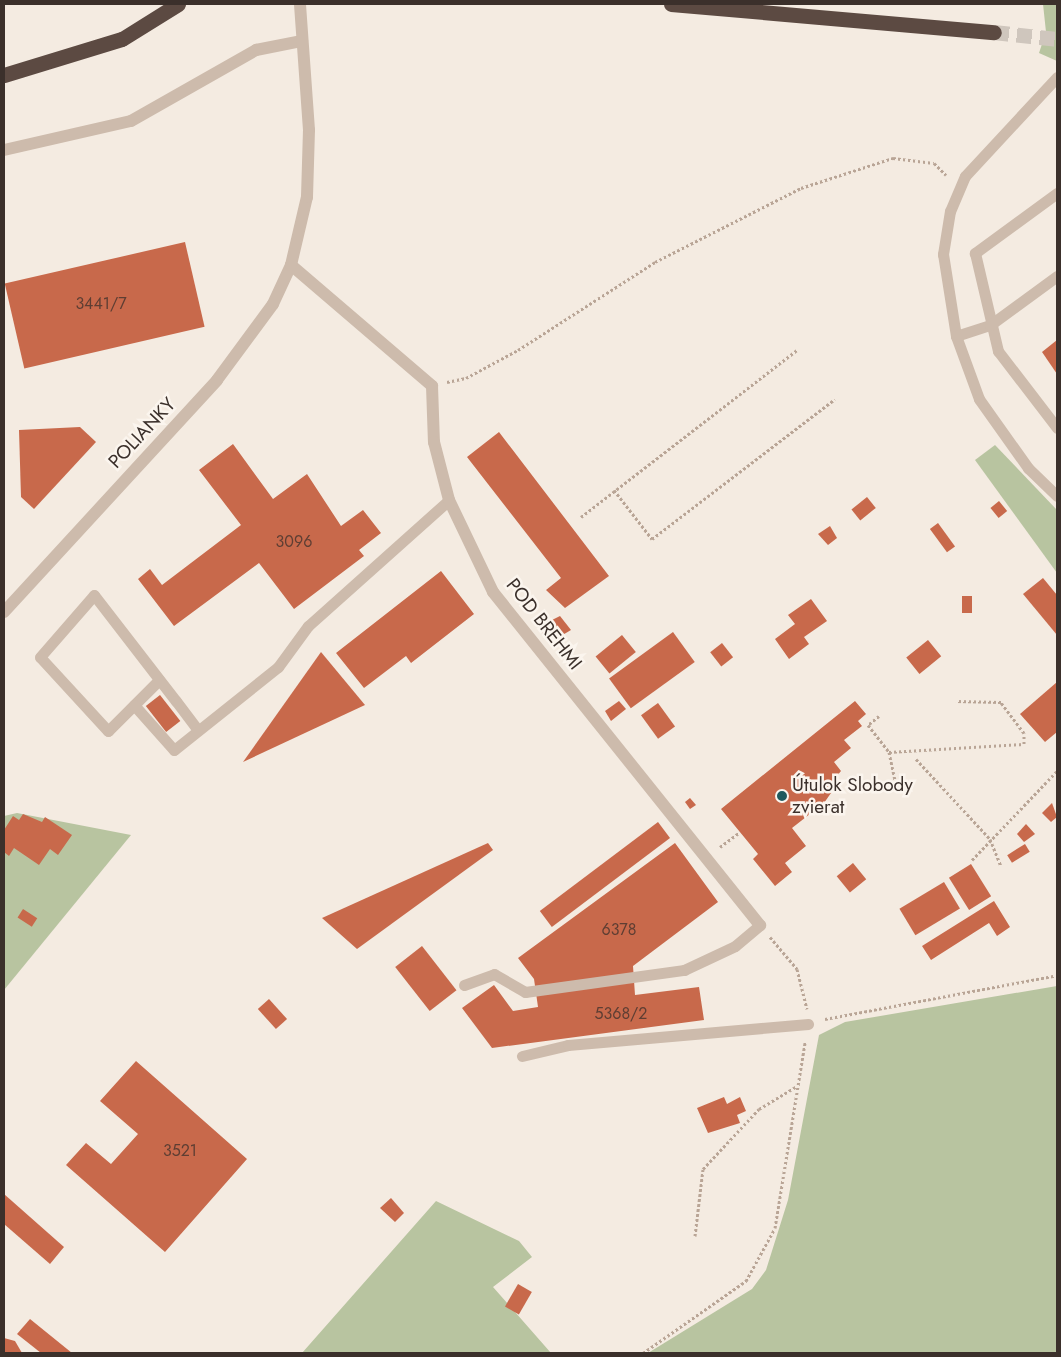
<!DOCTYPE html>
<meta charset="utf-8">
<style>
body{margin:0}
#map{position:relative;width:1061px;height:1357px;overflow:hidden;background:#f4ebe1;font-family:Jost,sans-serif}
div>[style]{position:absolute}
.green>*{inset:0;background:#b8c4a0}
.building>*{inset:0;background:#c8694b;transform-origin:0 0}
.motorway-tunnel>*{height:15px;margin-top:-7.5px;transform-origin:0;background:repeating-linear-gradient(90deg,#cfc6bd 0 15px,transparent 0 23px)}
.path>*{height:3px;margin-top:-1.5px;transform-origin:0;background:repeating-linear-gradient(90deg,#b9a596 0 2.5px,transparent 0 5px)}
.service>*{height:11px;margin:-5.5px;padding:0 5.5px;transform-origin:5.5px;border-radius:5.5px;background:#cdbbac}
.minor>*{height:12px;margin:-6px;padding:0 6px;transform-origin:6px;border-radius:6px;background:#cdbbac}
.motorway>*{height:15px;margin:-7.5px;padding:0 7.5px;transform-origin:7.5px;border-radius:7.5px;background:#5c4a42}
.dots>*{width:14px;height:14px;translate:-50% -50%;box-sizing:border-box;border:2px solid #fbf5ee;border-radius:50%}
span{translate:-50% -50%;white-space:nowrap;text-align:center;line-height:1.15;-webkit-text-stroke:5px #fbf5ee;paint-order:stroke}
.number-label{font-size:16px;color:#5e3e33}
.number-label span{-webkit-text-stroke-width:0}
.street-label{font-size:19px;color:#3b302b}
.poi-label{font-size:19px;color:#3b302b}
.left{translate:0 -50%;text-align:left}
.frame{position:absolute;inset:0;border:5px solid #3b302b;pointer-events:none}
</style>
<div id="map">
<div class="green">
<div style="clip-path:polygon(1043px 4px,1057px 4px,1057px 61px,1039px 53px,1046px 32px)"></div>
<div style="clip-path:polygon(995px 445px,1057px 510px,1057px 573px,975px 460px)"></div>
<div style="clip-path:polygon(17px 813px,131px 835px,4px 990px,4px 816px)"></div>
<div style="clip-path:polygon(1057px 986px,1057px 1353px,648px 1353px,752px 1289px,766px 1270px,788px 1200px,819px 1035px,845px 1022px)"></div>
<div style="clip-path:polygon(436px 1201px,519px 1241px,532px 1257px,493px 1287px,551px 1353px,302px 1353px)"></div>
</div>
<div class="building">
<div style="left:185px;top:242px;width:87px;height:185px;rotate:77deg"></div>
<div style="clip-path:polygon(1057px 340px,1057px 374px,1042px 352px)"></div>
<div style="clip-path:polygon(80px 427px,96px 442px,34px 509px,21px 497px,19px 430px)"></div>
<div style="clip-path:polygon(499px 432px,609px 576px,565px 608px,546px 590px,561px 578px,467px 457px)"></div>
<div style="clip-path:polygon(233px 444px,273px 499px,307px 474px,341px 526px,363px 510px,381px 533px,359px 550px,364px 556px,294px 609px,259px 563px,174px 626px,138px 579px,150px 569px,162px 585px,241px 525px,199px 470px)"></div>
<div style="left:867px;top:497px;width:14px;height:20px;rotate:51deg"></div>
<div style="left:999px;top:501px;width:13px;height:11px;rotate:51deg"></div>
<div style="left:938px;top:523px;width:29px;height:10px;rotate:54deg"></div>
<div style="clip-path:polygon(830px 526px,837px 538px,828px 545px,818px 534px)"></div>
<div style="clip-path:polygon(441px 571px,474px 614px,411px 663px,406px 656px,364px 688px,336px 653px)"></div>
<div style="clip-path:polygon(1043px 578px,1057px 595px,1057px 635px,1023px 594px)"></div>
<div style="left:962px;top:596px;width:10px;height:17px"></div>
<div style="clip-path:polygon(811px 599px,827px 621px,804px 637px,809px 644px,789px 659px,775px 639px,795px 624px,788px 615px)"></div>
<div style="clip-path:polygon(560px 616px,571px 630px,549px 643px,538px 627px)"></div>
<div style="left:673px;top:632px;width:37px;height:79px;rotate:54deg"></div>
<div style="left:622px;top:635px;width:22px;height:34px;rotate:51deg"></div>
<div style="left:928px;top:640px;width:21px;height:28px;rotate:51deg"></div>
<div style="left:722px;top:643px;width:18px;height:15px;rotate:52deg"></div>
<div style="clip-path:polygon(321px 652px,365px 705px,243px 762px)"></div>
<div style="clip-path:polygon(1057px 682px,1057px 732px,1045px 742px,1020px 714px)"></div>
<div style="left:160px;top:695px;width:33px;height:18px;rotate:52deg"></div>
<div style="clip-path:polygon(619px 701px,626px 709px,611px 721px,605px 711px)"></div>
<div style="clip-path:polygon(855px 701px,866px 714px,858px 721px,862px 726px,844px 740px,851px 748px,834px 762px,841px 771px,827px 788px,831px 793px,824px 803px,792px 828px,806px 846px,785px 863px,792px 872px,775px 886px,753px 859px,758px 854px,721px 809px)"></div>
<div style="left:658px;top:703px;width:29px;height:21px;rotate:54deg"></div>
<div style="clip-path:polygon(690px 798px,696px 805px,690px 809px,685px 802px)"></div>
<div style="clip-path:polygon(1052px 803px,1057px 817px,1051px 822px,1042px 813px)"></div>
<div style="clip-path:polygon(23px 814px,42px 822px,45px 817px,72px 835px,58px 855px,50px 849px,39px 865px,14px 848px,9px 856px,4px 852px,4px 830px,13px 816px,19px 820px)"></div>
<div style="left:658px;top:822px;width:20px;height:148px;rotate:53deg"></div>
<div style="clip-path:polygon(1026px 824px,1035px 834px,1024px 842px,1017px 834px)"></div>
<div style="clip-path:polygon(488px 843px,493px 850px,357px 949px,322px 918px)"></div>
<div style="clip-path:polygon(675px 843px,718px 902px,633px 966px,635px 995px,699px 987px,704px 1020px,492px 1048px,462px 1008px,494px 985px,513px 1011px,538px 1007px,534px 979px,518px 958px)"></div>
<div style="left:1025px;top:844px;width:9px;height:21px;rotate:58deg"></div>
<div style="left:853px;top:863px;width:21px;height:21px;rotate:51deg"></div>
<div style="left:971px;top:864px;width:38px;height:26px;rotate:58deg"></div>
<div style="left:944px;top:882px;width:31px;height:52px;rotate:59deg"></div>
<div style="clip-path:polygon(994px 901px,1010px 927px,997px 936px,989px 923px,931px 960px,922px 946px)"></div>
<div style="left:23px;top:909px;width:17px;height:10px;rotate:33deg"></div>
<div style="left:422px;top:946px;width:56px;height:34px;rotate:52deg"></div>
<div style="left:269px;top:999px;width:27px;height:15px;rotate:48deg"></div>
<div style="clip-path:polygon(136px 1061px,247px 1159px,165px 1252px,66px 1165px,86px 1143px,111px 1164px,138px 1134px,100px 1101px)"></div>
<div style="clip-path:polygon(724px 1097px,727px 1104px,740px 1097px,746px 1111px,737px 1115px,740px 1123px,708px 1133px,697px 1108px)"></div>
<div style="clip-path:polygon(4px 1194px,64px 1247px,50px 1264px,4px 1224px)"></div>
<div style="clip-path:polygon(391px 1198px,404px 1213px,395px 1222px,380px 1208px)"></div>
<div style="left:518px;top:1284px;width:16px;height:26px;rotate:30deg"></div>
<div style="clip-path:polygon(30px 1319px,72px 1353px,41px 1353px,17px 1334px)"></div>
<div style="clip-path:polygon(4px 1338px,15px 1341px,22px 1353px,4px 1353px)"></div>
</div>
<div class="motorway-tunnel">
<div style="left:994px;top:32px;width:63px;rotate:6.3deg"></div>
</div>
<div class="path">
<div style="left:447px;top:382px;width:19px;rotate:-12deg"></div>
<div style="left:466px;top:378px;width:59px;rotate:-28.3deg"></div>
<div style="left:518px;top:350px;width:163px;rotate:-32.7deg"></div>
<div style="left:655px;top:262px;width:164px;rotate:-26.9deg"></div>
<div style="left:801px;top:188px;width:97px;rotate:-18.1deg"></div>
<div style="left:893px;top:158px;width:41px;rotate:7deg"></div>
<div style="left:934px;top:163px;width:17px;rotate:45deg"></div>
<div style="left:614px;top:490px;width:62px;rotate:52.2deg"></div>
<div style="left:652px;top:539px;width:230px;rotate:-37.4deg"></div>
<div style="left:581px;top:517px;width:273px;rotate:-37.7deg"></div>
<div style="left:879px;top:716px;width:14px;rotate:141deg"></div>
<div style="left:868px;top:725px;width:34px;rotate:52deg"></div>
<div style="left:889px;top:752px;width:34px;rotate:78deg"></div>
<div style="left:889px;top:752px;width:135px;rotate:-3.4deg"></div>
<div style="left:1024px;top:744px;width:11px;rotate:-90deg"></div>
<div style="left:1024px;top:733px;width:39px;rotate:-127deg"></div>
<div style="left:1001px;top:702px;width:45px;rotate:-178.7deg"></div>
<div style="left:916px;top:759px;width:109px;rotate:47.2deg"></div>
<div style="left:990px;top:839px;width:29px;rotate:68deg"></div>
<div style="left:720px;top:847px;width:25px;rotate:-37deg"></div>
<div style="left:972px;top:860px;width:123px;rotate:-46.3deg"></div>
<div style="left:770px;top:937px;width:42px;rotate:49.8deg"></div>
<div style="left:797px;top:969px;width:41px;rotate:76deg"></div>
<div style="left:825px;top:1019px;width:236px;rotate:-10.7deg"></div>
<div style="left:695px;top:1236px;width:67px;rotate:-83.2deg"></div>
<div style="left:703px;top:1169px;width:82px;rotate:-47deg"></div>
<div style="left:759px;top:1109px;width:44px;rotate:-31.2deg"></div>
<div style="left:643px;top:1353px;width:126px;rotate:-35deg"></div>
<div style="left:746px;top:1281px;width:60px;rotate:-61.3deg"></div>
<div style="left:775px;top:1228px;width:188px;rotate:-80.8deg"></div>
</div>
<div class="service">
<div style="left:1057px;top:77px;width:135px;rotate:132.9deg"></div>
<div style="left:965px;top:176px;width:38px;rotate:113deg"></div>
<div style="left:950px;top:211px;width:44px;rotate:99.2deg"></div>
<div style="left:943px;top:254px;width:83px;rotate:81deg"></div>
<div style="left:956px;top:336px;width:67px;rotate:69.9deg"></div>
<div style="left:979px;top:399px;width:85px;rotate:54.6deg"></div>
<div style="left:1028px;top:468px;width:40px;rotate:44deg"></div>
<div style="left:1057px;top:193px;width:102px;rotate:143.8deg"></div>
<div style="left:975px;top:253px;width:101px;rotate:76.8deg"></div>
<div style="left:998px;top:351px;width:97px;rotate:52.5deg"></div>
<div style="left:956px;top:336px;width:36px;rotate:-18deg"></div>
<div style="left:990px;top:325px;width:83px;rotate:-36.2deg"></div>
<div style="left:159px;top:680px;width:72px;rotate:135deg"></div>
<div style="left:108px;top:731px;width:100px;rotate:-132.6deg"></div>
<div style="left:40px;top:657px;width:82px;rotate:-48.9deg"></div>
<div style="left:94px;top:595px;width:134px;rotate:52.3deg"></div>
<div style="left:176px;top:701px;width:36px;rotate:53deg"></div>
<div style="left:134px;top:705px;width:60px;rotate:48.4deg"></div>
<div style="left:174px;top:750px;width:133px;rotate:-38.6deg"></div>
<div style="left:278px;top:667px;width:51px;rotate:-53.8deg"></div>
<div style="left:308px;top:626px;width:189px;rotate:-41.8deg"></div>
<div style="left:464px;top:985px;width:32px;rotate:-20deg"></div>
<div style="left:494px;top:974px;width:36px;rotate:30deg"></div>
<div style="left:525px;top:992px;width:161px;rotate:-7.9deg"></div>
<div style="left:684px;top:970px;width:56px;rotate:-25.2deg"></div>
<div style="left:735px;top:946px;width:33px;rotate:-40deg"></div>
<div style="left:522px;top:1056px;width:47px;rotate:-13.4deg"></div>
<div style="left:568px;top:1045px;width:241px;rotate:-5deg"></div>
</div>
<div class="minor">
<div style="left:4px;top:150px;width:130px;rotate:-12.9deg"></div>
<div style="left:131px;top:121px;width:144px;rotate:-29.6deg"></div>
<div style="left:256px;top:50px;width:47px;rotate:-11.1deg"></div>
<div style="left:291px;top:265px;width:186px;rotate:40.6deg"></div>
<div style="left:432px;top:386px;width:56px;rotate:88deg"></div>
<div style="left:434px;top:442px;width:60px;rotate:75.5deg"></div>
<div style="left:449px;top:500px;width:102px;rotate:64.4deg"></div>
<div style="left:493px;top:592px;width:427px;rotate:51.3deg"></div>
<div style="left:4px;top:612px;width:315px;rotate:-47.4deg"></div>
<div style="left:217px;top:380px;width:94px;rotate:-53.6deg"></div>
<div style="left:273px;top:304px;width:43px;rotate:-65.2deg"></div>
<div style="left:291px;top:265px;width:70px;rotate:-76.8deg"></div>
<div style="left:307px;top:197px;width:67px;rotate:-88.3deg"></div>
<div style="left:309px;top:130px;width:126px;rotate:-94.1deg"></div>
</div>
<div class="motorway">
<div style="left:671px;top:4px;width:324px;rotate:5deg"></div>
<div style="left:4px;top:75px;width:123px;rotate:-17deg"></div>
<div style="left:122px;top:39px;width:66px;rotate:-32deg"></div>
</div>
<div class="dots">
<div style="left:782px;top:796px;background:#1f5a5e"></div>
</div>
<div class="number-label">
<span style="left:101px;top:304px">3441/7</span>
<span style="left:294px;top:542px">3096</span>
<span style="left:619px;top:930px">6378</span>
<span style="left:621px;top:1014px">5368/2</span>
<span style="left:180px;top:1151px">3521</span>
</div>
<div class="street-label">
<span style="left:142px;top:433px;rotate:-47deg">POLIANKY</span>
<span style="left:544px;top:624px;rotate:52deg">POD BREHMI</span>
</div>
<div class="poi-label">
<span class="left" style="left:792px;top:796px">Útulok Slobody<br>zvierat</span>
</div>
<div class="frame"></div>
</div>
